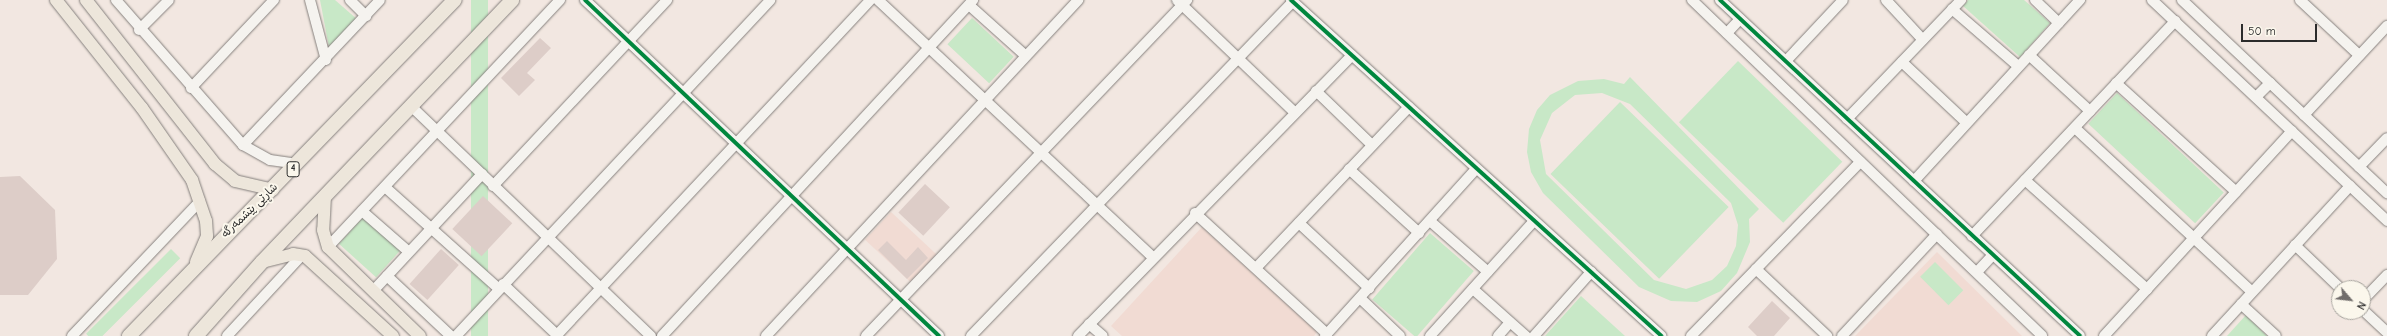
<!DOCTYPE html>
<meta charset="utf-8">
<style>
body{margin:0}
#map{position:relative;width:2387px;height:336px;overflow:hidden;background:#f2e7e1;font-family:"Comic Neue","Playpen Sans Arabic",sans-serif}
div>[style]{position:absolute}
.built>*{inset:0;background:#f1dbd3;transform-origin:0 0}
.green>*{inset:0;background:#c8e8c7;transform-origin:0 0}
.building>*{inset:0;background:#ddcdc8;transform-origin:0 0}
.roads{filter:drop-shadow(0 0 1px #85807d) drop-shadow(0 0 1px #85807d)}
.minor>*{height:10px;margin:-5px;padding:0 5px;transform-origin:5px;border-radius:5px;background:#f5f3ef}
.major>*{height:12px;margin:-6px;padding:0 6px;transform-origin:6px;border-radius:6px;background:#ede6db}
.highway>*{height:14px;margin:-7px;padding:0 7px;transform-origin:7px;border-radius:7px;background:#ede6db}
.cycleway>*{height:4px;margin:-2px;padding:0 2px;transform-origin:2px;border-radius:2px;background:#00873e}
span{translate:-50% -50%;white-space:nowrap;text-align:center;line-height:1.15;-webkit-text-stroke:4px #fbf7ec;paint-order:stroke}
.shield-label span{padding:1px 3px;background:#fbf7ec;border:1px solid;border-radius:3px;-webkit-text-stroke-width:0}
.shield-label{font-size:10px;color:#2b2b2b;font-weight:700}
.street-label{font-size:11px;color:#2b2b2b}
.north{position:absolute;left:2331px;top:280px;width:40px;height:40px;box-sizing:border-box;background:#fbf7ec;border:1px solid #a8a59f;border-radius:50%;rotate:118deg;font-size:11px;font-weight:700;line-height:16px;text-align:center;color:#2b2b2b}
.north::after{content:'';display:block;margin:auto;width:14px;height:18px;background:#716d6b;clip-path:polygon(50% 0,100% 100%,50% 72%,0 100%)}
.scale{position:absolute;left:2241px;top:24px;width:76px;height:18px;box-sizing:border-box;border:2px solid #2b2b2b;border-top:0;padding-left:5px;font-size:12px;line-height:14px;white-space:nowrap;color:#2b2b2b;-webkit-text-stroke:3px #fbf7ec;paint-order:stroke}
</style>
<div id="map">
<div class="built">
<div style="left:891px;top:212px;width:62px;height:38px;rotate:43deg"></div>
<div style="clip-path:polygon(1202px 227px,1317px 332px,1314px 336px,1122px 336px,1111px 326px)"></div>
<div style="clip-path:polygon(1937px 252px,2022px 336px,1855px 336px)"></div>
</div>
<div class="green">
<div style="clip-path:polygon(320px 0,335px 0,358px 20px,329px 47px)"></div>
<div style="left:471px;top:0;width:17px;height:462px"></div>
<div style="clip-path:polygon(1968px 0,2024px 0,2050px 23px,2020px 57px,1963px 6px)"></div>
<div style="left:972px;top:18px;width:57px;height:36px;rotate:43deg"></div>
<div style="left:1738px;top:61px;width:145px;height:85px;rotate:44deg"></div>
<div style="clip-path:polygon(evenodd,1630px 77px,1759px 209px,1749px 219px,1750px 242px,1737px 273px,1721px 291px,1697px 302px,1671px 301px,1639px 287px,1543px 193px,1531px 172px,1527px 152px,1529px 129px,1537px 110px,1550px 95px,1578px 81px,1604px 79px,1624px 84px,1630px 77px,1602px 93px,1630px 104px,1731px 203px,1738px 225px,1736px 246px,1727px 266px,1712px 280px,1686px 289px,1654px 280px,1546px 174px,1540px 140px,1552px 113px,1575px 95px,1602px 93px)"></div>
<div style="left:2117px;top:93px;width:146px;height:42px;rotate:43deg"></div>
<div style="left:1620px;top:102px;width:151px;height:100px;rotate:44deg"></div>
<div style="left:363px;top:217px;width:50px;height:36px;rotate:42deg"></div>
<div style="left:1430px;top:233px;width:58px;height:88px;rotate:41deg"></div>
<div style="left:171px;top:249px;width:13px;height:120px;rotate:45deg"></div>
<div style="left:1935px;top:262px;width:40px;height:21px;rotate:45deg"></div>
<div style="clip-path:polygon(1581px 296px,1625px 336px,1545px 336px)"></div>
<div style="clip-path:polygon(2246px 315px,2267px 336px,2227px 336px)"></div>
</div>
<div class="building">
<div style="clip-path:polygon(540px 38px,551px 48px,527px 73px,535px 80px,519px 96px,501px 78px)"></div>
<div style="clip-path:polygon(20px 176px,55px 210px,57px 259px,28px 295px,0 295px,0 177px)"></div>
<div style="left:925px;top:184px;width:34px;height:39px;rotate:43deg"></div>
<div style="left:483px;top:196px;width:40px;height:45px;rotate:43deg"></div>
<div style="clip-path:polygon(887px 241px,906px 260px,918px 247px,928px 258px,907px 279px,878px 250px)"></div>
<div style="left:441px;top:249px;width:24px;height:47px;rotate:42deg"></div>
<div style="clip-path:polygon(1772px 301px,1790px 318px,1774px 336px,1757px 336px,1748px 327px)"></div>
</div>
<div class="roads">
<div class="minor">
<div style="left:116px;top:0;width:193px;rotate:48.8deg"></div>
<div style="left:243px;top:145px;width:31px;rotate:29deg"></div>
<div style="left:270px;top:160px;width:28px;rotate:8deg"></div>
<div style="left:310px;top:0;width:62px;rotate:75.1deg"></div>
<div style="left:350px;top:0;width:23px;rotate:45deg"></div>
<div style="left:585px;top:0;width:488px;rotate:43.5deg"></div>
<div style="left:878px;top:0;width:375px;rotate:43.1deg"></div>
<div style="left:1177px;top:0;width:162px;rotate:43.7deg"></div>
<div style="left:1291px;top:0;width:500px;rotate:42.2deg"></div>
<div style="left:1692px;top:0;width:485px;rotate:43.8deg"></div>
<div style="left:1720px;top:0;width:492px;rotate:43deg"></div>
<div style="left:1886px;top:0;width:54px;rotate:47.2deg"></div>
<div style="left:2035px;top:0;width:33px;rotate:44deg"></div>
<div style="left:2152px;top:0;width:323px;rotate:43.2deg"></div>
<div style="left:2182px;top:0;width:282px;rotate:43.3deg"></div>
<div style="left:2300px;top:0;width:81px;rotate:43deg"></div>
<div style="left:969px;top:5px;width:76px;rotate:41.8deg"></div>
<div style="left:1952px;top:9px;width:87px;rotate:40.8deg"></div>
<div style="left:139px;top:30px;width:42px;rotate:-45deg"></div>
<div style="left:1727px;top:33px;width:19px;rotate:-47deg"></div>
<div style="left:2029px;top:55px;width:83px;rotate:42.6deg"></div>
<div style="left:1786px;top:61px;width:83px;rotate:-46.9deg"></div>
<div style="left:1902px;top:62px;width:88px;rotate:43.2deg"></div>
<div style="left:2116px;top:83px;width:162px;rotate:42.2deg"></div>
<div style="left:191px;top:88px;width:121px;rotate:-46.7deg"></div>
<div style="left:1316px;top:91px;width:78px;rotate:44deg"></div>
<div style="left:2256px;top:97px;width:20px;rotate:-45deg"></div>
<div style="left:412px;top:107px;width:331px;rotate:43.8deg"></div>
<div style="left:2304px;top:115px;width:122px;rotate:-47deg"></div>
<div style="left:1847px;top:119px;width:165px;rotate:-46.2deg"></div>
<div style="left:2075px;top:128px;width:241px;rotate:42.8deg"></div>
<div style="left:243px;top:145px;width:199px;rotate:-46.6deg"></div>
<div style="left:2359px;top:167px;width:40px;rotate:-46deg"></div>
<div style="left:1349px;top:169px;width:95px;rotate:42.4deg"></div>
<div style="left:2025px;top:180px;width:164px;rotate:41.8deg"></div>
<div style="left:1914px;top:181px;width:246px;rotate:-47.5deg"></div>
<div style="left:493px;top:186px;width:255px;rotate:-46.9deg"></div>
<div style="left:385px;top:187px;width:153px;rotate:41.8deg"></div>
<div style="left:362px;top:211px;width:62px;rotate:41.1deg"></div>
<div style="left:1195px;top:213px;width:179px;rotate:42.5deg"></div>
<div style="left:1430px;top:221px;width:77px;rotate:41.3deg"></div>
<div style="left:1299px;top:223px;width:96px;rotate:42.9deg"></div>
<div style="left:1972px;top:236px;width:296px;rotate:-46.6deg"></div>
<div style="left:2295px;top:245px;width:62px;rotate:43.7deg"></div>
<div style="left:328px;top:247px;width:339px;rotate:-46.8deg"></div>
<div style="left:1256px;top:268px;width:222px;rotate:-46.5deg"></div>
<div style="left:1756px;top:269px;width:98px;rotate:43.3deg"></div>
<div style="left:1977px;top:272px;width:22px;rotate:-47deg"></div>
<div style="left:387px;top:276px;width:88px;rotate:43.2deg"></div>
<div style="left:503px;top:284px;width:76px;rotate:43.4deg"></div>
<div style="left:1473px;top:289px;width:71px;rotate:41.6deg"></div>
<div style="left:373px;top:291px;width:160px;rotate:-47deg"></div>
<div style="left:1360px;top:298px;width:55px;rotate:43.5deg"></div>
<div style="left:2363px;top:300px;width:35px;rotate:-46deg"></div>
<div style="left:2241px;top:304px;width:47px;rotate:42.4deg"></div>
<div style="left:2363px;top:310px;width:33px;rotate:43deg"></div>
<div style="left:1089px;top:324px;width:18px;rotate:41deg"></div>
<div style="left:72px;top:336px;width:186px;rotate:-46.5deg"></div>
<div style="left:227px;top:336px;width:110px;rotate:-47.2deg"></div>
<div style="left:456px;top:336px;width:460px;rotate:-46.9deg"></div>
<div style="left:556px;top:336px;width:460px;rotate:-46.9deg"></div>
<div style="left:662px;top:336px;width:458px;rotate:-47.2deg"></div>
<div style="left:766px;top:336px;width:459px;rotate:-47.1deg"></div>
<div style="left:866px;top:336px;width:465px;rotate:-46.3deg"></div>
<div style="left:971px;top:336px;width:463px;rotate:-46.1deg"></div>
<div style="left:1078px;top:336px;width:392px;rotate:-45.7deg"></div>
<div style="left:1325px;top:336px;width:225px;rotate:-47.9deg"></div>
<div style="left:1430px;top:336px;width:155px;rotate:-47.9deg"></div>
<div style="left:1498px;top:336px;width:18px;rotate:-49deg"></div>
<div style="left:1534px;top:336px;width:86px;rotate:-48.3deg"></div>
<div style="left:1691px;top:336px;width:243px;rotate:-45.8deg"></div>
<div style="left:1842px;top:336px;width:139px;rotate:-47deg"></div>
<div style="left:2104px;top:336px;width:278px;rotate:-47.5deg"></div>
<div style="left:2212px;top:336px;width:204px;rotate:-47.4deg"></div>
</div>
<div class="major">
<div style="left:56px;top:0;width:138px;rotate:51.5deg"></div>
<div style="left:142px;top:108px;width:88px;rotate:55.2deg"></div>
<div style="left:192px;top:180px;width:43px;rotate:71.1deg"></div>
<div style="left:206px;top:221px;width:15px;rotate:86deg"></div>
<div style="left:207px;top:236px;width:28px;rotate:113deg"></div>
<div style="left:86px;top:0;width:209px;rotate:51.8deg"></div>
<div style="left:215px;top:164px;width:26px;rotate:40deg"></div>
<div style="left:235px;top:181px;width:39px;rotate:13deg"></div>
<div style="left:325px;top:196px;width:34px;rotate:93deg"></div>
<div style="left:323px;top:230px;width:18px;rotate:74deg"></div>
<div style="left:328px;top:247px;width:128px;rotate:44.1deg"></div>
<div style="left:262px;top:262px;width:32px;rotate:-14deg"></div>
<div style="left:293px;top:254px;width:12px;rotate:9deg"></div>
<div style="left:305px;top:256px;width:119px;rotate:42.3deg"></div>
</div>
<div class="highway">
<div style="left:129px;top:336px;width:468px;rotate:-45.9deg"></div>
<div style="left:196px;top:336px;width:99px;rotate:-48.3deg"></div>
<div style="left:262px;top:262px;width:362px;rotate:-46.3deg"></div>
</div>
</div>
<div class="cycleway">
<div style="left:585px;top:0;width:488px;rotate:43.5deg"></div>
<div style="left:1291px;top:0;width:500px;rotate:42.2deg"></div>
<div style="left:1720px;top:0;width:492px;rotate:43deg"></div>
</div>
<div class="shield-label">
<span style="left:293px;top:169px">4</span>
</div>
<div class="street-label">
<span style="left:250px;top:211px;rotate:-44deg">شاڕێی پێشمەرگە</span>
</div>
<div class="north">N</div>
<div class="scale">50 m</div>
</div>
